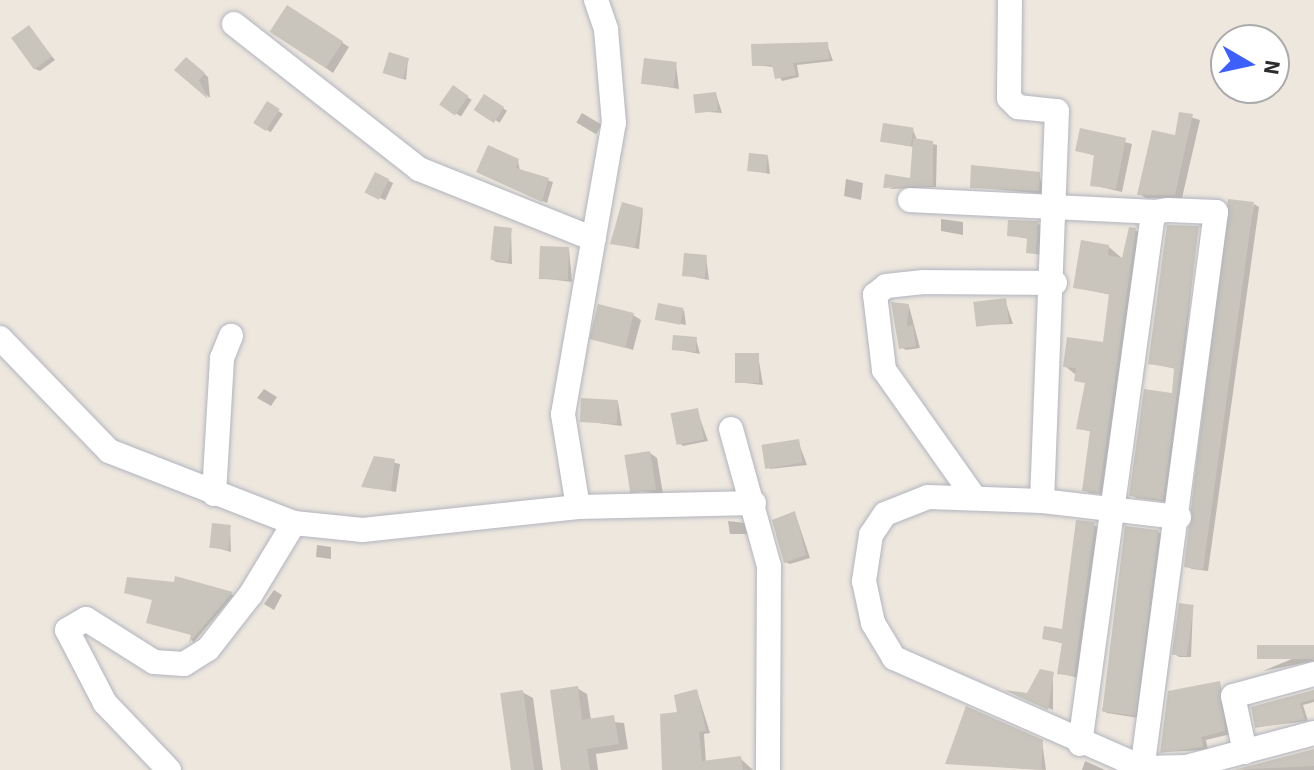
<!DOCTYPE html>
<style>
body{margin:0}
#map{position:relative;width:1314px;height:770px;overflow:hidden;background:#ede7de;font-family:"Source Sans 3",sans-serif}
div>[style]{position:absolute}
.shadow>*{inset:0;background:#0003;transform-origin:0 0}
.building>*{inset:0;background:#c9c5bc;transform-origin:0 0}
.roads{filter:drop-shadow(0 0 2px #b2b4bf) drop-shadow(0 0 2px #b2b4bf)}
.minor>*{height:24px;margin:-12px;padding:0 12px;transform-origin:12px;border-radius:12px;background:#fff}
span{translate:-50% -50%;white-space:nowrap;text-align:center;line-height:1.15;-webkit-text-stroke:6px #fff;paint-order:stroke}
.north{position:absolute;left:1210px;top:24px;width:80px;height:80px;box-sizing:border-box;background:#fff;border:2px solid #ababab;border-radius:50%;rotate:99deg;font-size:22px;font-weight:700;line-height:32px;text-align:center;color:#2c2c2c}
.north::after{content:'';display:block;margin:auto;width:28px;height:36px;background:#3c5ffd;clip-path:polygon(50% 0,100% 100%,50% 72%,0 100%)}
</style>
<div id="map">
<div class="shadow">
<div style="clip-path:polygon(295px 12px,349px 47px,333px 73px,326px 68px)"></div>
<div style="clip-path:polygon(29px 28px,55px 60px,40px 71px,35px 69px)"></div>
<div style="clip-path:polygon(827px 44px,833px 61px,797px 65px,799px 77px,782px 81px,774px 67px,754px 65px)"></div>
<div style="clip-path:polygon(408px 60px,406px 80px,389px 74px)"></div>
<div style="clip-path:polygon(191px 62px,208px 77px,210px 98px,177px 70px)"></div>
<div style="clip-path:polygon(676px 64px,679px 89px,643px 83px)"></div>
<div style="left:453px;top:88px;width:22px;height:20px;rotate:32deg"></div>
<div style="clip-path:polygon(716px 94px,722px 113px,696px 111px)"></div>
<div style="left:485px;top:97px;width:26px;height:14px;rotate:32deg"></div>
<div style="left:268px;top:104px;width:18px;height:22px;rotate:34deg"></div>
<div style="left:582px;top:113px;width:23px;height:11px;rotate:31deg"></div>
<div style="clip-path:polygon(1180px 114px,1200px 120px,1182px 198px,1146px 198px,1139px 194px,1177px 138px)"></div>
<div style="clip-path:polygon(913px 130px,917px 140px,937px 145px,936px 187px,889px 189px,912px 180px,914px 147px,883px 141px)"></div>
<div style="clip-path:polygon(1082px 131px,1132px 144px,1122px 192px,1092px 185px,1096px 156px,1077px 150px)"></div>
<div style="clip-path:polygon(768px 157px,770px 174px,749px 170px)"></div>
<div style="clip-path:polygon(518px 161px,520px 171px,553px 182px,547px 203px,483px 174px)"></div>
<div style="clip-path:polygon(1039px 174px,1045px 194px,972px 187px)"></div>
<div style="left:376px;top:175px;width:19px;height:19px;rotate:25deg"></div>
<div style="clip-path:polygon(846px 179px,863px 183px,861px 200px,844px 196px)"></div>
<div style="clip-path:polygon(1254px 204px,1259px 207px,1208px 571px,1192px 569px,1186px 566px)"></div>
<div style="clip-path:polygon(643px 210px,639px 249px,613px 243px)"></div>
<div style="clip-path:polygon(941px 219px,963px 222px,963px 235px,941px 231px)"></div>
<div style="clip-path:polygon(1037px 223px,1041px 226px,1040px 255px,1028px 252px,1029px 239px,1009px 235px)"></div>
<div style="clip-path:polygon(1198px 228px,1168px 502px,1137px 498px,1131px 495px,1173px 395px,1176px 369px,1150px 363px)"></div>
<div style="clip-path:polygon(511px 230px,512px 264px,496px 262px,492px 259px)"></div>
<div style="clip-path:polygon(1135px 230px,1141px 233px,1105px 494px,1089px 493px,1084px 489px,1092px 432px,1078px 428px,1087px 384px,1065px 366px,1105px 344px,1111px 295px,1075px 287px,1109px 247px,1124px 260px)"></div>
<div style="clip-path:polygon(569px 249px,572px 282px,540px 278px)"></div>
<div style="clip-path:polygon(706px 257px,709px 280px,684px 275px)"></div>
<div style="clip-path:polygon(1005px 300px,1013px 324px,978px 325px)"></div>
<div style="clip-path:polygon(909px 306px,920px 348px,906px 350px,901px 347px)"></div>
<div style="clip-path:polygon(684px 310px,686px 325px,658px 319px)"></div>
<div style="clip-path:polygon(633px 315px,641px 320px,633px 350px,594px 338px)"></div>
<div style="clip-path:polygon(696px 339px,700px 354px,673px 349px)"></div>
<div style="clip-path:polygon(758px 355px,763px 385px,736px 382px)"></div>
<div style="clip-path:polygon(264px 389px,277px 397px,271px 406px,257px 398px)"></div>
<div style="clip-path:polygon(618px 402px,622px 426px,582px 421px)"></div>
<div style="clip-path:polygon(697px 410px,708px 441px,683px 446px,679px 443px)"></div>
<div style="clip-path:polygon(798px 441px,807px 465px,769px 469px)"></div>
<div style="clip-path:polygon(650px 453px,657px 458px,663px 494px,631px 490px)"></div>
<div style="clip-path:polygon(376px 459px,400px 464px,396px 492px,364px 486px)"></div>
<div style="clip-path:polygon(795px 513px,810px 558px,790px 564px,785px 562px)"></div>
<div style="clip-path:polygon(728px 521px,745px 523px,748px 534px,730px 534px)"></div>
<div style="clip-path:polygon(1078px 522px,1100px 527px,1079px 678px,1059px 673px,1064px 644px,1044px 638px,1064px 631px)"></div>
<div style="clip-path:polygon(230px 527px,231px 552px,210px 546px)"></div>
<div style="clip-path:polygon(1158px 532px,1164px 535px,1139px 718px,1107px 713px,1102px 710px)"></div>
<div style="clip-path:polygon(317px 545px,331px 547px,331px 559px,316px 557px)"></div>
<div style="clip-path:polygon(177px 578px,234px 595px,193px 643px,176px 584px)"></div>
<div style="clip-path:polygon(274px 590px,282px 595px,274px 610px,264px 604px)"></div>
<div style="clip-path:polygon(1193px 607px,1191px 657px,1179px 657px,1175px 654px)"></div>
<div style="clip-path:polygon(1311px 651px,1314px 661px,1263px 671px)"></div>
<div style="clip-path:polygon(1053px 674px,1053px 710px,1015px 693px,1028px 695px)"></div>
<div style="clip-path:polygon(1220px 683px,1231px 734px,1206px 740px,1208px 750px,1162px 752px)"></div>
<div style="clip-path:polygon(577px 688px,587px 694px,591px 720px,624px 723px,628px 749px,596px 754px,598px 770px,563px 770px)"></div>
<div style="clip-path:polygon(697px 691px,710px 733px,704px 734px,706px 763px,740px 758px,753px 770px,664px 770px)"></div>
<div style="clip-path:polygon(522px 692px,533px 698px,543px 770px,513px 770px)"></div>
<div style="clip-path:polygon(1314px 692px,1314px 702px,1303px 705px,1308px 721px,1257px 727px)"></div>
<div style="clip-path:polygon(1042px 742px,1046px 770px,948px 763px)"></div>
<div style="clip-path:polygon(1314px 751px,1314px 770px,1241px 770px)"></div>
<div style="clip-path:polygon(1085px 761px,1105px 770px,1082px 770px)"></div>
</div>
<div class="building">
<div style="left:287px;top:5px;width:67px;height:32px;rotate:33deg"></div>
<div style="left:29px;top:25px;width:39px;height:22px;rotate:54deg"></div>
<div style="clip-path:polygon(828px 42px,829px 59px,793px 63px,796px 75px,775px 79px,772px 65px,752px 66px,751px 44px)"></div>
<div style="left:389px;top:52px;width:21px;height:22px;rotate:17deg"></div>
<div style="clip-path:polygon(186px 57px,205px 73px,199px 80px,208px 99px,174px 70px)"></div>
<div style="left:644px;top:58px;width:33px;height:26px;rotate:7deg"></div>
<div style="left:453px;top:85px;width:19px;height:24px;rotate:35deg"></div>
<div style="left:716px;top:92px;width:19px;height:23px;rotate:84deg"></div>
<div style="left:484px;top:94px;width:24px;height:19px;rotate:33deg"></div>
<div style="left:267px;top:101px;width:15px;height:26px;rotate:32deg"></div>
<div style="clip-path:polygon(1179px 112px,1193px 114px,1175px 195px,1137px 195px,1152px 130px,1175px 135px)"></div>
<div style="left:883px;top:123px;width:31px;height:19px;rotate:9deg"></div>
<div style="clip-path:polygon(1080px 128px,1126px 138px,1116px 189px,1090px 186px,1094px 155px,1075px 151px)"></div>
<div style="clip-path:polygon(913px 138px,933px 141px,933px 186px,883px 188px,885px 174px,910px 178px)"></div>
<div style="clip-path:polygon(488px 145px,519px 159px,516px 168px,549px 178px,542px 202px,476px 172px)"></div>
<div style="left:749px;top:153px;width:19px;height:18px;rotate:6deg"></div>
<div style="clip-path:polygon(971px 165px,1040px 172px,1039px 191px,970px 188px)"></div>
<div style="left:375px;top:172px;width:16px;height:23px;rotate:27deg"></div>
<div style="clip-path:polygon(1228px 199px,1254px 202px,1203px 570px,1184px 567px)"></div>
<div style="clip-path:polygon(622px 202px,643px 208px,635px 248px,610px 244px)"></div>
<div style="clip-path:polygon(1008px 220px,1038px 221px,1036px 254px,1026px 253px,1027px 238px,1007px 236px)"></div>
<div style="clip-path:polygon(1167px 225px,1199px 226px,1163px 500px,1129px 496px,1144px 389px,1172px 393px,1174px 368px,1148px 364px)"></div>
<div style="left:494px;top:226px;width:18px;height:34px;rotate:6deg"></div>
<div style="clip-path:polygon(1129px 227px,1136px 228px,1099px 493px,1082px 491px,1090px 431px,1076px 429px,1085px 383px,1074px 381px,1076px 368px,1063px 367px,1067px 337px,1103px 342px,1109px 294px,1073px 288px,1081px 240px,1109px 245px,1108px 255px,1122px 258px)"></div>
<div style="left:540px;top:246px;width:29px;height:33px;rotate:2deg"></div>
<div style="left:684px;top:253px;width:23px;height:23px;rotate:5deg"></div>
<div style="left:1006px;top:298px;width:25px;height:33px;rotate:83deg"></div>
<div style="clip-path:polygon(891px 302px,909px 304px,907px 326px,913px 325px,916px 346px,899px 349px)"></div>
<div style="left:658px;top:303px;width:26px;height:17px;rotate:11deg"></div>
<div style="left:598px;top:304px;width:37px;height:36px;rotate:14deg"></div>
<div style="left:673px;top:335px;width:24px;height:15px;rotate:5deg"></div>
<div style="left:735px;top:353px;width:24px;height:30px"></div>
<div style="left:581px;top:398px;width:37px;height:24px;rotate:3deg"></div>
<div style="left:698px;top:408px;width:32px;height:28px;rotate:79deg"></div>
<div style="left:799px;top:439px;width:24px;height:38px;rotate:81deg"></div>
<div style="left:650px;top:451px;width:39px;height:26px;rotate:81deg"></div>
<div style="clip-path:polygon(374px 456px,395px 459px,391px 491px,361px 487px)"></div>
<div style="clip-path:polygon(795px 511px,806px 555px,784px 563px,772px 520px)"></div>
<div style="clip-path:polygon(1076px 520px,1095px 522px,1074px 676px,1057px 674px,1062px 643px,1042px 639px,1044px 626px,1062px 629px)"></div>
<div style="left:212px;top:523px;width:19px;height:25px;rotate:6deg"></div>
<div style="left:1125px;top:526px;width:34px;height:187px;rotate:7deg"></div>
<div style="clip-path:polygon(175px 576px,233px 592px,189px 643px,191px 635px,146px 623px,152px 600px,124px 593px,127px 577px,174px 582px)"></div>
<div style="left:1179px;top:603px;width:15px;height:52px;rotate:8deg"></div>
<div style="left:1314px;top:645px;width:14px;height:57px;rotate:90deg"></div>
<div style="clip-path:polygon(1040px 669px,1054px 672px,1048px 710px,1004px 690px,1027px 693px)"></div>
<div style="clip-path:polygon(1220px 681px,1225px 731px,1201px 737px,1203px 747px,1160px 753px,1168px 691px)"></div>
<div style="clip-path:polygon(578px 686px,582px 720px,614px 715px,619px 744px,587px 749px,590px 770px,561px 770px,550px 690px)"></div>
<div style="clip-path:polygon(697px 689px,706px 731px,699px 732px,702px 761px,741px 756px,743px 770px,662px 770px,660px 714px,677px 712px,674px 695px)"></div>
<div style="left:523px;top:690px;width:81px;height:23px;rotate:82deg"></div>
<div style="clip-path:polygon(1314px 690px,1314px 699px,1300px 703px,1305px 720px,1255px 728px,1251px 707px)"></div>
<div style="clip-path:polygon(966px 706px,1043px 740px,1041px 770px,945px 764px)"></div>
<div style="clip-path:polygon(1314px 749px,1314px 766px,1233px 770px,1249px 766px)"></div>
</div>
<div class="roads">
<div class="minor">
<div style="left:1010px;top:0;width:98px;rotate:90.6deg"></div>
<div style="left:1009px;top:98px;width:13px;rotate:45deg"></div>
<div style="left:1018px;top:107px;width:39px;rotate:6deg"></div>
<div style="left:1057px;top:111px;width:390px;rotate:92.2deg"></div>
<div style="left:1042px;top:501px;width:138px;rotate:6.7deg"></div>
<div style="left:234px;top:24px;width:235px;rotate:38.1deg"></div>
<div style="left:419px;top:169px;width:188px;rotate:21.8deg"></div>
<div style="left:910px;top:200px;width:245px;rotate:2.8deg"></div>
<div style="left:0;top:338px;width:157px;rotate:46deg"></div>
<div style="left:109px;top:451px;width:199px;rotate:21.3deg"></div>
<div style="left:294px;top:523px;width:69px;rotate:5.8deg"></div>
<div style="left:363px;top:530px;width:216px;rotate:-6.1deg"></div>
<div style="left:578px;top:507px;width:94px;rotate:-99.2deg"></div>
<div style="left:563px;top:414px;width:295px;rotate:-80.1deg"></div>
<div style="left:614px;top:123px;width:94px;rotate:-94.9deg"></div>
<div style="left:606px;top:29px;width:31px;rotate:-109deg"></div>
<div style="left:731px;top:429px;width:142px;rotate:74.5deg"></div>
<div style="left:769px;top:566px;width:204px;rotate:90.3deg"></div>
<div style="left:214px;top:494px;width:136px;rotate:-86.6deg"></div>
<div style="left:222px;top:358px;width:24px;rotate:-68deg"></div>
<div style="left:974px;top:497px;width:156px;rotate:-125.3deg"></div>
<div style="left:884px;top:370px;width:76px;rotate:-96.8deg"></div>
<div style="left:875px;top:295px;width:14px;rotate:-39deg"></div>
<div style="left:886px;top:286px;width:38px;rotate:-6deg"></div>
<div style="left:924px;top:282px;width:131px;rotate:0.4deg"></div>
<div style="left:1042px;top:501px;width:114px;rotate:-178deg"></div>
<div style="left:928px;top:497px;width:46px;rotate:158.4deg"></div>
<div style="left:885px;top:514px;width:25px;rotate:124deg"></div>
<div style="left:871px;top:535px;width:47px;rotate:98.7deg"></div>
<div style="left:864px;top:581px;width:43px;rotate:77.9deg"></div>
<div style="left:873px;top:623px;width:41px;rotate:59deg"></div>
<div style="left:894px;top:658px;width:272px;rotate:23.8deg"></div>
<div style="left:1143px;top:768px;width:43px;rotate:-1.3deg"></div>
<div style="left:1186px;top:767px;width:132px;rotate:-14.9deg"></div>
<div style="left:578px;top:507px;width:176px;rotate:-1.3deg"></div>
<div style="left:1080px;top:744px;width:528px;rotate:-82.16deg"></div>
<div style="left:1152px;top:221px;width:9px;rotate:-72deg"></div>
<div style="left:1155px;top:212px;width:13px;rotate:-9deg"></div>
<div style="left:1168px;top:210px;width:48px;rotate:2.4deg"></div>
<div style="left:1216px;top:212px;width:563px;rotate:97.55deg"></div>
<div style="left:1245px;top:752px;width:57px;rotate:-102.1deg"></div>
<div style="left:1233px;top:696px;width:84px;rotate:-15.2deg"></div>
<div style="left:169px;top:770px;width:93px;rotate:-133.7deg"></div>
<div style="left:105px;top:703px;width:82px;rotate:-117.5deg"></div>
<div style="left:67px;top:630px;width:22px;rotate:-30deg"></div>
<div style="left:86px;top:619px;width:80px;rotate:32.3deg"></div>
<div style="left:154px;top:662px;width:30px;rotate:4deg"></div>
<div style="left:184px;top:664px;width:28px;rotate:-32deg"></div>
<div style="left:208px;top:649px;width:70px;rotate:-52deg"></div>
<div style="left:251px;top:594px;width:83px;rotate:-58.8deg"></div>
</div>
</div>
<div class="north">N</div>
</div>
